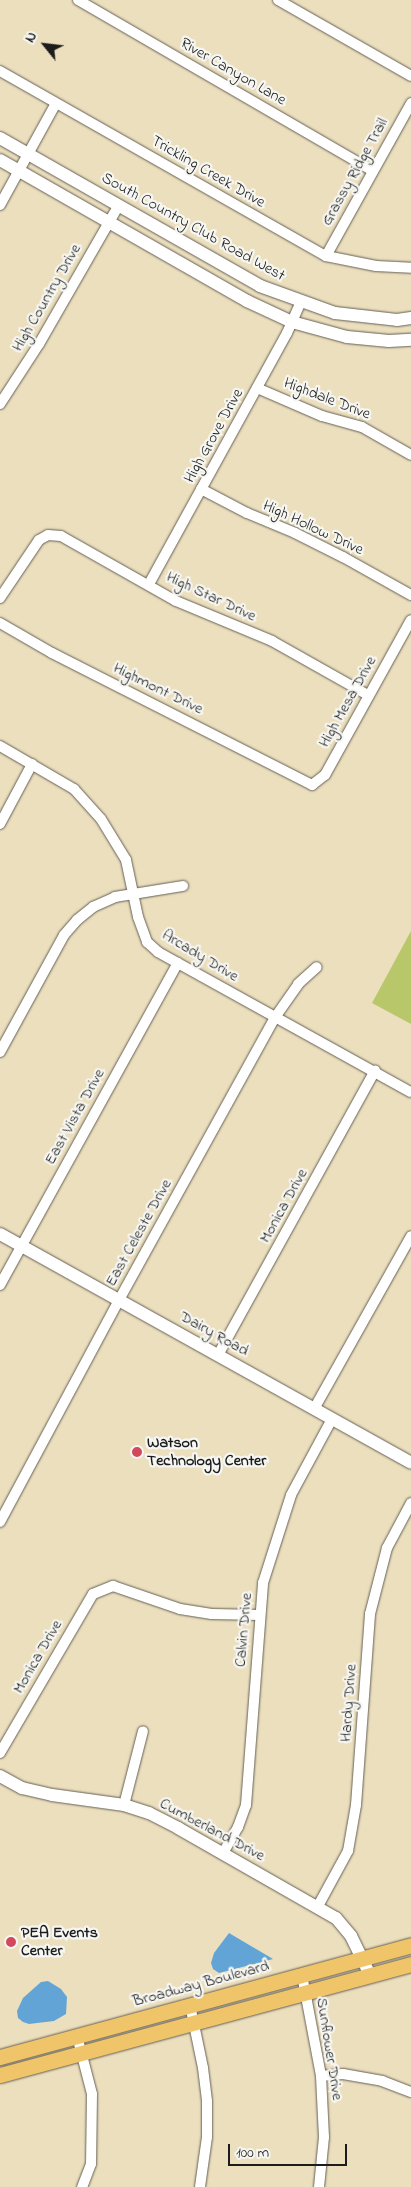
<!DOCTYPE html>
<style>
body{margin:0}
#map{position:relative;width:411px;height:2187px;overflow:hidden;background:#ecdfbe;font-family:"Indie Flower",sans-serif}
div>[style]{position:absolute}
.green>*{inset:0;background:#b8c76a}
.water>*{inset:0;background:#63a4d6}
.roads{filter:drop-shadow(0 0 1px #656055) drop-shadow(0 0 1px #656055)}
.minor>*{height:10px;margin:-5px;padding:0 5px;transform-origin:5px;border-radius:5px;background:#fff}
.tertiary>*{height:12px;margin:-6px;padding:0 6px;transform-origin:6px;border-radius:6px;background:#fff}
.primary>*{height:15px;margin:-7.5px;padding:0 7.5px;transform-origin:7.5px;border-radius:7.5px;background:#f0c469}
.dots>*{width:14px;height:14px;translate:-50% -50%;box-sizing:border-box;border:2px solid #f6f6f2;border-radius:50%}
span{translate:-50% -50%;white-space:nowrap;text-align:center;line-height:1.15;-webkit-text-stroke:4.5px #f6f6f2;paint-order:stroke}
.street-label{font-size:16px;color:#1c1c1c}
.poi-label{font-size:16px;color:#1c1c1c;font-weight:700}
.left{translate:0 -50%;text-align:left}
.north{position:absolute;left:20px;top:20px;width:50px;height:50px;-webkit-text-stroke:4px #f6f6f2;paint-order:stroke;rotate:299deg;font-size:14px;font-weight:700;line-height:20px;text-align:center;color:#1c1c1c}
.north::after{content:'';display:block;margin:auto;width:18px;height:22px;background:#1c1c1c;clip-path:polygon(50% 0,100% 100%,50% 72%,0 100%)}
.scale{position:absolute;left:228px;top:2144px;width:119px;height:22px;box-sizing:border-box;border:2px solid #1c1c1c;border-top:0;padding-left:6px;font-size:15px;line-height:18px;white-space:nowrap;color:#1c1c1c;-webkit-text-stroke:4px #f6f6f2;paint-order:stroke}
</style>
<div id="map">
<div class="green">
<div style="clip-path:polygon(411px 931px,411px 1024px,372px 1003px)"></div>
</div>
<div class="water">
<div style="clip-path:polygon(229px 1933px,273px 1959px,219px 1973px,213px 1969px,211px 1963px,214px 1953px)"></div>
<div style="clip-path:polygon(48px 1981px,61px 1989px,67px 1997px,66px 2014px,54px 2021px,29px 2024px,23px 2022px,18px 2018px,17px 2011px,23px 1998px,41px 1982px)"></div>
</div>
<div class="roads">
<div class="minor">
<div style="left:78px;top:0;width:341px;rotate:30.1deg"></div>
<div style="left:278px;top:0;width:153px;rotate:29.7deg"></div>
<div style="left:0;top:71px;width:375px;rotate:29.6deg"></div>
<div style="left:326px;top:256px;width:51px;rotate:11.3deg"></div>
<div style="left:376px;top:266px;width:35px;rotate:3deg"></div>
<div style="left:0;top:205px;width:116px;rotate:-61.2deg"></div>
<div style="left:326px;top:256px;width:175px;rotate:-60.9deg"></div>
<div style="left:257px;top:388px;width:71px;rotate:23.3deg"></div>
<div style="left:322px;top:416px;width:41px;rotate:15.4deg"></div>
<div style="left:362px;top:427px;width:56px;rotate:29.7deg"></div>
<div style="left:0;top:404px;width:72px;rotate:-57deg"></div>
<div style="left:39px;top:344px;width:160px;rotate:-60.1deg"></div>
<div style="left:201px;top:489px;width:52px;rotate:27.6deg"></div>
<div style="left:247px;top:513px;width:52px;rotate:22.6deg"></div>
<div style="left:295px;top:533px;width:54px;rotate:26.6deg"></div>
<div style="left:343px;top:557px;width:78px;rotate:29.2deg"></div>
<div style="left:149px;top:584px;width:286px;rotate:-61.2deg"></div>
<div style="left:287px;top:333px;width:35px;rotate:-66deg"></div>
<div style="left:0;top:598px;width:70px;rotate:-56.1deg"></div>
<div style="left:39px;top:540px;width:10px;rotate:-29deg"></div>
<div style="left:48px;top:535px;width:13px;rotate:4deg"></div>
<div style="left:61px;top:536px;width:132px;rotate:29.5deg"></div>
<div style="left:176px;top:601px;width:104px;rotate:22.6deg"></div>
<div style="left:272px;top:641px;width:110px;rotate:29.4deg"></div>
<div style="left:0;top:623px;width:60px;rotate:30deg"></div>
<div style="left:52px;top:653px;width:292px;rotate:26.9deg"></div>
<div style="left:312px;top:785px;width:16px;rotate:-38deg"></div>
<div style="left:325px;top:775px;width:177px;rotate:-61deg"></div>
<div style="left:0;top:746px;width:86px;rotate:30.2deg"></div>
<div style="left:74px;top:789px;width:40px;rotate:48deg"></div>
<div style="left:101px;top:819px;width:48px;rotate:58.6deg"></div>
<div style="left:126px;top:860px;width:58px;rotate:78.1deg"></div>
<div style="left:138px;top:917px;width:27px;rotate:70deg"></div>
<div style="left:147px;top:942px;width:15px;rotate:42deg"></div>
<div style="left:158px;top:952px;width:289px;rotate:29deg"></div>
<div style="left:0;top:824px;width:68px;rotate:-61.9deg"></div>
<div style="left:0;top:1052px;width:133px;rotate:-61.3deg"></div>
<div style="left:64px;top:935px;width:20px;rotate:-49deg"></div>
<div style="left:77px;top:920px;width:21px;rotate:-39deg"></div>
<div style="left:93px;top:907px;width:24px;rotate:-24deg"></div>
<div style="left:115px;top:897px;width:69px;rotate:-9.2deg"></div>
<div style="left:0;top:1285px;width:368px;rotate:-61.1deg"></div>
<div style="left:218px;top:1355px;width:325px;rotate:-61.1deg"></div>
<div style="left:314px;top:1409px;width:198px;rotate:-60.7deg"></div>
<div style="left:0;top:1522px;width:252px;rotate:-61.8deg"></div>
<div style="left:119px;top:1300px;width:325px;rotate:-61.1deg"></div>
<div style="left:276px;top:1016px;width:39px;rotate:-55deg"></div>
<div style="left:298px;top:984px;width:25px;rotate:-42deg"></div>
<div style="left:0;top:1753px;width:184px;rotate:-59.7deg"></div>
<div style="left:93px;top:1594px;width:22px;rotate:-22deg"></div>
<div style="left:113px;top:1586px;width:71px;rotate:18.9deg"></div>
<div style="left:180px;top:1609px;width:32px;rotate:9deg"></div>
<div style="left:212px;top:1614px;width:48px;rotate:1.2deg"></div>
<div style="left:124px;top:1805px;width:76px;rotate:-75.6deg"></div>
<div style="left:223px;top:1853px;width:30px;rotate:-60deg"></div>
<div style="left:238px;top:1827px;width:23px;rotate:-70deg"></div>
<div style="left:246px;top:1805px;width:223px;rotate:-85.6deg"></div>
<div style="left:263px;top:1583px;width:92px;rotate:-72.3deg"></div>
<div style="left:291px;top:1495px;width:86px;rotate:-61.7deg"></div>
<div style="left:318px;top:1906px;width:63px;rotate:-61.4deg"></div>
<div style="left:348px;top:1851px;width:47px;rotate:-80.1deg"></div>
<div style="left:356px;top:1805px;width:192px;rotate:-85.8deg"></div>
<div style="left:370px;top:1614px;width:68px;rotate:-75.6deg"></div>
<div style="left:387px;top:1548px;width:51px;rotate:-61.9deg"></div>
<div style="left:302px;top:1975px;width:103px;rotate:79.3deg"></div>
<div style="left:321px;top:2076px;width:61px;rotate:87.2deg"></div>
<div style="left:324px;top:2137px;width:50px;rotate:95.7deg"></div>
<div style="left:190px;top:2005px;width:64px;rotate:78.3deg"></div>
<div style="left:203px;top:2068px;width:34px;rotate:83deg"></div>
<div style="left:207px;top:2102px;width:35px;rotate:90deg"></div>
<div style="left:207px;top:2137px;width:50px;rotate:98deg"></div>
<div style="left:77px;top:2036px;width:60px;rotate:75.5deg"></div>
<div style="left:92px;top:2094px;width:70px;rotate:90.8deg"></div>
<div style="left:91px;top:2164px;width:25px;rotate:111deg"></div>
<div style="left:321px;top:2076px;width:22px;rotate:-5deg"></div>
<div style="left:343px;top:2074px;width:40px;rotate:10deg"></div>
<div style="left:382px;top:2081px;width:31px;rotate:21deg"></div>
</div>
<div class="tertiary">
<div style="left:0;top:138px;width:299px;rotate:29.6deg"></div>
<div style="left:260px;top:286px;width:80px;rotate:19.8deg"></div>
<div style="left:335px;top:313px;width:62px;rotate:6.4deg"></div>
<div style="left:397px;top:320px;width:14px;rotate:-8deg"></div>
<div style="left:0;top:160px;width:284px;rotate:29.7deg"></div>
<div style="left:247px;top:301px;width:50px;rotate:25deg"></div>
<div style="left:292px;top:322px;width:57px;rotate:15.3deg"></div>
<div style="left:347px;top:337px;width:42px;rotate:5.4deg"></div>
<div style="left:389px;top:341px;width:22px;rotate:-3deg"></div>
<div style="left:0;top:1234px;width:470px;rotate:29.1deg"></div>
<div style="left:0;top:1776px;width:25px;rotate:29deg"></div>
<div style="left:22px;top:1788px;width:31px;rotate:13deg"></div>
<div style="left:52px;top:1795px;width:73px;rotate:7.9deg"></div>
<div style="left:124px;top:1805px;width:26px;rotate:18deg"></div>
<div style="left:149px;top:1813px;width:33px;rotate:27deg"></div>
<div style="left:178px;top:1828px;width:182px;rotate:29.7deg"></div>
<div style="left:336px;top:1918px;width:23px;rotate:50deg"></div>
<div style="left:351px;top:1936px;width:43px;rotate:64deg"></div>
</div>
<div class="primary">
<div style="left:0;top:2057px;width:426px;rotate:-15.2deg"></div>
<div style="left:0;top:2075px;width:426px;rotate:-15.1deg"></div>
</div>
</div>
<div class="dots">
<div style="left:137px;top:1452px;background:#d1495b"></div>
<div style="left:11px;top:1942px;background:#d1495b"></div>
</div>
<div class="street-label">
<span style="left:233px;top:72px;rotate:30deg">River Canyon Lane</span>
<span style="left:208px;top:172px;rotate:30deg">Trickling Creek Drive</span>
<span style="left:355px;top:172px;rotate:-61deg">Grassy Ridge Trail</span>
<span style="left:193px;top:227px;rotate:29deg">South Country Club Road West</span>
<span style="left:47px;top:298px;rotate:-60deg">High Country Drive</span>
<span style="left:327px;top:399px;rotate:21deg">Highdale Drive</span>
<span style="left:214px;top:436px;rotate:-61deg">High Grove Drive</span>
<span style="left:313px;top:528px;rotate:25deg">High Hollow Drive</span>
<span style="left:211px;top:597px;rotate:25deg">High Star Drive</span>
<span style="left:158px;top:689px;rotate:26deg">Highmont Drive</span>
<span style="left:348px;top:702px;rotate:-61deg">High Mesa Drive</span>
<span style="left:200px;top:956px;rotate:31deg">Arcady Drive</span>
<span style="left:75px;top:1117px;rotate:-61deg">East Vista Drive</span>
<span style="left:284px;top:1206px;rotate:-61deg">Monica Drive</span>
<span style="left:139px;top:1233px;rotate:-61deg">East Celeste Drive</span>
<span style="left:214px;top:1334px;rotate:29deg">Dairy Road</span>
<span style="left:244px;top:1630px;rotate:-85deg">Calvin Drive</span>
<span style="left:38px;top:1657px;rotate:-60deg">Monica Drive</span>
<span style="left:349px;top:1703px;rotate:-86deg">Hardy Drive</span>
<span style="left:212px;top:1830px;rotate:28deg">Cumberland Drive</span>
<span style="left:201px;top:1984px;rotate:-15deg">Broadway Boulevard</span>
<span style="left:329px;top:2049px;rotate:81deg">Sunflower Drive</span>
</div>
<div class="poi-label">
<span class="left" style="left:147px;top:1452px">Watson<br>Technology Center</span>
<span class="left" style="left:21px;top:1942px">PEA Events<br>Center</span>
</div>
<div class="north">N</div>
<div class="scale">100 m</div>
</div>
